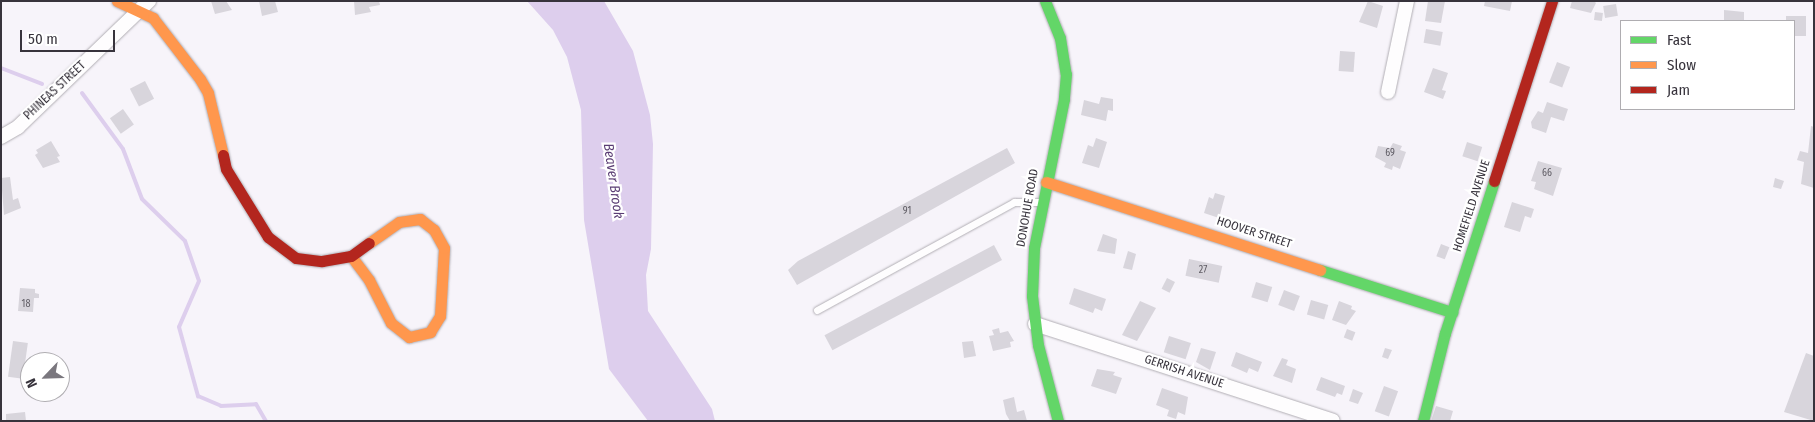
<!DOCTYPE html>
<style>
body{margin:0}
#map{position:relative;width:1815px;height:422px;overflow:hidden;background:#f7f4fa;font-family:"Fira Sans Condensed",sans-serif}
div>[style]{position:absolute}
.water>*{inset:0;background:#ddceed}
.stream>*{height:4px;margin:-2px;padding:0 2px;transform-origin:2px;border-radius:2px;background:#ddceed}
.building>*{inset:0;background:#d8d5dc;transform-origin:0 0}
.roads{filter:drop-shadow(0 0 1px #b1aeb4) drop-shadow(0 0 1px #b1aeb4)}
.lane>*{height:7px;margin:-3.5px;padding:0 3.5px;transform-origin:3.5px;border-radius:3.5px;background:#fefdfe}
.street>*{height:14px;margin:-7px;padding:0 7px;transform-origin:7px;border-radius:7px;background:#fefdfe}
.fast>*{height:11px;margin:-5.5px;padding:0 5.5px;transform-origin:5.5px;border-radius:5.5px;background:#63d668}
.slow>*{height:11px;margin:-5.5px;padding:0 5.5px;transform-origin:5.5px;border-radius:5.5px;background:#ff974d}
.jam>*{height:11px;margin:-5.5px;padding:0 5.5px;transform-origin:5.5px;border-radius:5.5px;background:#b3261e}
span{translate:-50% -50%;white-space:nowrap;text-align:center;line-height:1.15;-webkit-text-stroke:4.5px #fff;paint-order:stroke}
.number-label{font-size:10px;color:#5f5c64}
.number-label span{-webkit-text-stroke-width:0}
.street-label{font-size:12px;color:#37333c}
.water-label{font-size:14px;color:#5a3d74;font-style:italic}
.frame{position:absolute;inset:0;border:2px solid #37333c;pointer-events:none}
.legend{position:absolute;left:1620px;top:20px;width:175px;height:90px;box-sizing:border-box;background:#fff;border:1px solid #afadb1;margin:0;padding:6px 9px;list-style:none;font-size:15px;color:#37333c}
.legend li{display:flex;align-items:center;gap:10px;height:25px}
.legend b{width:25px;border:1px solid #afadb1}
.north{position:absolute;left:20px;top:352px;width:50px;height:50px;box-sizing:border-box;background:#fff;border:1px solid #afadb1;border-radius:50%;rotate:246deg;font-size:14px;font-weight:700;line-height:20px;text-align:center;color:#37333c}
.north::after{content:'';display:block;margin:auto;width:18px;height:22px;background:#7a777e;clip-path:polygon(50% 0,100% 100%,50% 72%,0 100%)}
.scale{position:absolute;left:20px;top:30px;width:95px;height:22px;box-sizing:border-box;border:2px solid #37333c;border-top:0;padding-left:6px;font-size:15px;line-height:18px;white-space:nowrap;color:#37333c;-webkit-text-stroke:4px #fff;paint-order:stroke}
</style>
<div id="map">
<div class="water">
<div style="clip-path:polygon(527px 1px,604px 1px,633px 51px,650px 115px,653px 144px,651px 249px,646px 275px,648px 311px,712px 409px,715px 421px,648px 421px,609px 369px,584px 220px,581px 110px,567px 57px,553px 30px)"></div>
</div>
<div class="stream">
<div style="left:1px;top:68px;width:44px;rotate:21.3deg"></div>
<div style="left:82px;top:93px;width:69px;rotate:53.8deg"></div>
<div style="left:123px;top:149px;width:53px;rotate:69.2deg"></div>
<div style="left:142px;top:199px;width:60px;rotate:44.3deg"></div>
<div style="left:185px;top:241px;width:42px;rotate:70.7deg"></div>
<div style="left:199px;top:281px;width:50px;rotate:113.5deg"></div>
<div style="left:179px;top:327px;width:72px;rotate:74.6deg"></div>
<div style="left:198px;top:396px;width:25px;rotate:23deg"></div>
<div style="left:221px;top:406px;width:35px;rotate:-3deg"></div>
<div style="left:256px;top:404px;width:20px;rotate:60deg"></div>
</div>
<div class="building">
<div style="clip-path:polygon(211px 1px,226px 1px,232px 10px,215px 14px)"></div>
<div style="clip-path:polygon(259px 1px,275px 1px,278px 12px,262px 16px)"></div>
<div style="clip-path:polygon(354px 1px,379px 1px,380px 5px,369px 7px,371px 12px,355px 15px)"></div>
<div style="clip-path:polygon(1368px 1px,1383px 6px,1377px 28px,1359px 22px)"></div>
<div style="clip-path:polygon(1428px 1px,1445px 1px,1441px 23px,1425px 21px)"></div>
<div style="clip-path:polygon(1485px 1px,1512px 1px,1510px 11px,1484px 6px)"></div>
<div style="clip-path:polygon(1572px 1px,1594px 1px,1596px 3px,1591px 13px,1570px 8px)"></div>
<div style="left:1616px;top:4px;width:12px;height:13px;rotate:81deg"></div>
<div style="clip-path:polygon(1724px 10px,1744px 12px,1744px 21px,1711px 21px,1724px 20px)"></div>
<div style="left:1595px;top:12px;width:8px;height:8px;rotate:7deg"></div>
<div style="clip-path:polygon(1786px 16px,1806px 16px,1806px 36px,1794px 36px,1794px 21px,1786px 21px)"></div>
<div style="left:1426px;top:29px;width:17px;height:14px;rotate:10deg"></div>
<div style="left:1340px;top:51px;width:15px;height:20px;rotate:4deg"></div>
<div style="left:1557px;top:62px;width:14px;height:22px;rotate:21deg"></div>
<div style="clip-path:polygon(1433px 68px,1448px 73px,1442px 90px,1446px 91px,1443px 99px,1424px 92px)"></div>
<div style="left:145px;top:81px;width:20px;height:17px;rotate:63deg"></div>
<div style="clip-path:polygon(1101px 97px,1113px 99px,1113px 111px,1108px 110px,1106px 121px,1081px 115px,1084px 100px,1099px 104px)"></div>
<div style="clip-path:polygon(1547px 102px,1568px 109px,1564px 121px,1551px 117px,1546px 133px,1532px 128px,1531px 122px,1538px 111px,1543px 113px)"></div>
<div style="left:123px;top:109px;width:19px;height:16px;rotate:55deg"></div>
<div style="clip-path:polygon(1811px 126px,1814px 127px,1814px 188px,1801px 184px,1804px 162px,1797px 160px,1800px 151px,1808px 153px)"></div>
<div style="clip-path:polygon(1096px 138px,1107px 142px,1099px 168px,1082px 163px,1088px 145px,1093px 147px)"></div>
<div style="clip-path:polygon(51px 141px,60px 156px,57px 157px,60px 162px,43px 168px,35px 155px,38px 153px,36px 150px)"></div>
<div style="left:1467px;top:142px;width:16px;height:15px;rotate:18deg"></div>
<div style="clip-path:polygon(1393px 143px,1402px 146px,1400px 150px,1406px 152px,1400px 169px,1393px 166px,1392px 170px,1384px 167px,1386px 163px,1375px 157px,1378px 146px,1390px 148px)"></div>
<div style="clip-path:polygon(1007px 148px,1015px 163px,797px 285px,788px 270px,798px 261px)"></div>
<div style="clip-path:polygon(1538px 161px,1562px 168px,1553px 196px,1534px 189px,1536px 182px,1531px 181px)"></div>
<div style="clip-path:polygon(10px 177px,13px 200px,18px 198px,21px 208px,4px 215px,1px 178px)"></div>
<div style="clip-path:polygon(1775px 178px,1784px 181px,1781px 189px,1773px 187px)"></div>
<div style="clip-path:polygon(1215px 193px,1225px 196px,1219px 218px,1204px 213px,1209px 197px,1213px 199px)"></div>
<div style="clip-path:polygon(1512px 202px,1534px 209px,1531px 218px,1525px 216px,1520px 232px,1504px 227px)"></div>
<div style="clip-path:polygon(1103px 234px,1117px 239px,1115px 254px,1097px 251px)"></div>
<div style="left:1441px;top:244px;width:9px;height:13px;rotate:21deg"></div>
<div style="left:994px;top:245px;width:17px;height:192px;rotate:62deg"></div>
<div style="clip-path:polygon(1128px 251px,1136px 254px,1132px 270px,1123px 268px)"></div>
<div style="left:1189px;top:259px;width:34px;height:17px;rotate:12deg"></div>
<div style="left:1167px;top:278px;width:9px;height:12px;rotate:27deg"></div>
<div style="left:1256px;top:282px;width:17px;height:16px;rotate:17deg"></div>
<div style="clip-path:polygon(20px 288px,35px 289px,35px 293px,39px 294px,39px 298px,34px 298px,33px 312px,18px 311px)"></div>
<div style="clip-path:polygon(1074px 288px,1106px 299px,1102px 311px,1095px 308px,1093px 313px,1069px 304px)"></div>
<div style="left:1284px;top:290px;width:17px;height:16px;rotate:21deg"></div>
<div style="left:1311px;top:300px;width:18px;height:15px;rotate:16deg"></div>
<div style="clip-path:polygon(1140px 301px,1156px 308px,1137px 341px,1122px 335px)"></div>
<div style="clip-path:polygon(1339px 301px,1352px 306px,1351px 309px,1356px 311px,1346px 325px,1332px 320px)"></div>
<div style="clip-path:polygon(999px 328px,1000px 333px,1008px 331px,1014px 341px,1010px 342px,1011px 347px,993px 351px,989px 336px,994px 335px,992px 330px)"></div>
<div style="left:1347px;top:329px;width:9px;height:9px;rotate:21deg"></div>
<div style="left:1169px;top:336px;width:23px;height:17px;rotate:18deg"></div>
<div style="left:13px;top:341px;width:15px;height:36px;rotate:8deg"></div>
<div style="clip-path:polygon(973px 341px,976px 356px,964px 358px,962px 342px)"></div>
<div style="clip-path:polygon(1201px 348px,1216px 352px,1210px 370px,1196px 362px)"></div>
<div style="clip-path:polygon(1385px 348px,1392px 350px,1388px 359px,1382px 357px)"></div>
<div style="clip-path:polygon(1236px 352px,1262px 362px,1258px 372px,1249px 368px,1247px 373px,1231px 366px)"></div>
<div style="clip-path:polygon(1806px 353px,1814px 356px,1814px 421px,1784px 412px)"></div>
<div style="clip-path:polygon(1282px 358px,1288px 360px,1286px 365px,1296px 369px,1292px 383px,1273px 376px)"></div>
<div style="clip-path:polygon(1097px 369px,1115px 372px,1113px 375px,1122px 378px,1116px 394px,1091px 386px)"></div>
<div style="clip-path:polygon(1321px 377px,1345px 386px,1342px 395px,1337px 393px,1335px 397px,1316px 390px)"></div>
<div style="left:1384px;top:386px;width:15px;height:27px;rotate:20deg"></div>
<div style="clip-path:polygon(1162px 388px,1188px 397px,1185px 415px,1178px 412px,1176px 419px,1167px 416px,1169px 410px,1156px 405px)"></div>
<div style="clip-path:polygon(1353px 389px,1363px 393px,1358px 404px,1349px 401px)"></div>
<div style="clip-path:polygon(1014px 397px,1017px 412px,1024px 410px,1027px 421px,1010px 421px,1006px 414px,1003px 400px)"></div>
<div style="clip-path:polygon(1436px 406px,1453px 411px,1450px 421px,1431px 421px)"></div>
<div style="clip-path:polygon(25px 412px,26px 421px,6px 421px,6px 414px)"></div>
</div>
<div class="roads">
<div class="lane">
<div style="left:817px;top:310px;width:225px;rotate:-28.7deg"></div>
<div style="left:1014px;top:202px;width:28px"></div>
</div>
<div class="street">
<div style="left:1388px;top:92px;width:93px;rotate:-78.2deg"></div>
<div style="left:1px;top:137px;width:20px;rotate:-30deg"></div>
<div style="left:18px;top:127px;width:182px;rotate:-43.9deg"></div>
<div style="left:1035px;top:324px;width:313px;rotate:18deg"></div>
</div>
<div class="fast">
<div style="left:1045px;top:1px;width:40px;rotate:68deg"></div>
<div style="left:1060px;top:38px;width:36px;rotate:81deg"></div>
<div style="left:1066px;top:74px;width:25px;rotate:95deg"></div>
<div style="left:1064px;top:99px;width:152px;rotate:101.4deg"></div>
<div style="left:1034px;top:248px;width:48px;rotate:92.4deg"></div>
<div style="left:1032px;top:296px;width:49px;rotate:83deg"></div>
<div style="left:1038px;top:345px;width:79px;rotate:75.3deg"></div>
<div style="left:1320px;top:270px;width:139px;rotate:17.7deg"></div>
<div style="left:1423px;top:421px;width:91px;rotate:-76deg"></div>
<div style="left:1445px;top:333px;width:160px;rotate:-72.1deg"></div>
</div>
<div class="slow">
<div style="left:117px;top:1px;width:40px;rotate:25deg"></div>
<div style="left:153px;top:18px;width:77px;rotate:52.4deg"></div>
<div style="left:200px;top:79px;width:16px;rotate:60deg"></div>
<div style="left:208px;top:93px;width:64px;rotate:76.4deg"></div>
<div style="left:1046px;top:182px;width:288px;rotate:17.8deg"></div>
<div style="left:351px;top:256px;width:30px;rotate:53deg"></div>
<div style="left:369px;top:280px;width:48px;rotate:62.9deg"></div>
<div style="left:391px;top:323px;width:23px;rotate:38deg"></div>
<div style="left:409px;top:337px;width:22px;rotate:-13deg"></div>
<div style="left:430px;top:332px;width:19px;rotate:-58deg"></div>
<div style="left:440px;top:316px;width:68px;rotate:-86.6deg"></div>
<div style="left:444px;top:248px;width:21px;rotate:-119deg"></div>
<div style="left:434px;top:230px;width:18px;rotate:-142deg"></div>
<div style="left:420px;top:219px;width:21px;rotate:172deg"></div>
<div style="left:399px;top:222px;width:37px;rotate:145deg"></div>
</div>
<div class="jam">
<div style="left:223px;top:155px;width:14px;rotate:78deg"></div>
<div style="left:226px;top:169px;width:80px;rotate:58.3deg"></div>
<div style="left:268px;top:237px;width:35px;rotate:37deg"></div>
<div style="left:296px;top:258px;width:26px;rotate:7deg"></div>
<div style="left:322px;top:261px;width:29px;rotate:-10deg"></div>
<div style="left:351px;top:256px;width:22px;rotate:-36deg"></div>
<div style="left:1494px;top:181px;width:189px;rotate:-72.1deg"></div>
</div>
</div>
<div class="number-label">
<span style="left:1390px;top:154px">69</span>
<span style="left:1547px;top:174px">66</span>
<span style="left:907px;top:212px">91</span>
<span style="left:1203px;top:271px">27</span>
<span style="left:26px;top:305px">18</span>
</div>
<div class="street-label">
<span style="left:55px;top:91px;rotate:-43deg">PHINEAS STREET</span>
<span style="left:1472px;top:206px;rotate:-72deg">HOMEFIELD AVENUE</span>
<span style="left:1028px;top:208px;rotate:-80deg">DONOHUE ROAD</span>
<span style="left:1254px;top:233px;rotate:18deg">HOOVER STREET</span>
<span style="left:1184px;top:372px;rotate:18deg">GERRISH AVENUE</span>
</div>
<div class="water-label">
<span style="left:613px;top:181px;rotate:82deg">Beaver Brook</span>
</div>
<div class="frame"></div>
<ul class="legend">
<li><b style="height:6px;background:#63d668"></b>Fast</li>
<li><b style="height:6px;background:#ff974d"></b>Slow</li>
<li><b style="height:6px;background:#b3261e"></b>Jam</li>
</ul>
<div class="north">N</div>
<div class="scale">50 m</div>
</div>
